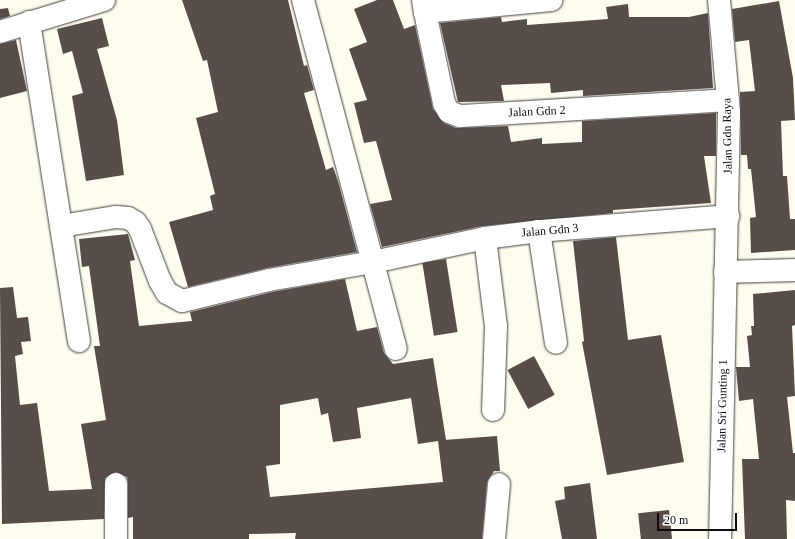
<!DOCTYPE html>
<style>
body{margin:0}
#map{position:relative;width:795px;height:539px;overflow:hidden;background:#fffbee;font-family:"Times New Roman",serif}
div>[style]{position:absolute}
.building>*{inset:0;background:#574e49;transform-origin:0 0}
.roads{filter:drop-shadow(0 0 1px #404040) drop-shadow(0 0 1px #404040)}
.street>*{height:22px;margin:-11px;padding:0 11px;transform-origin:11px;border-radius:11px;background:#fff}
span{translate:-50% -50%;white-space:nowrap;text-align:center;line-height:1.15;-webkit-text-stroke:4px #fff;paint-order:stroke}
.street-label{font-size:12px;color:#0d0d0d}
.scale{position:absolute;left:657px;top:513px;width:80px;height:18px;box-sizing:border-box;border:2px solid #0d0d0d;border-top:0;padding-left:5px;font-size:12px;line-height:14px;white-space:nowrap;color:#0d0d0d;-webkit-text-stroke:3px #fff;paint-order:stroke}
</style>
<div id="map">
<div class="building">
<div style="clip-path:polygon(182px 0,288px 0,304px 66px,307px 65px,314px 90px,304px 93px,326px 170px,333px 167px,338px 181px,357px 252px,267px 268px,188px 287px,169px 222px,213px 210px,210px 196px,215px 194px,196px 118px,218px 112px,207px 60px,203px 61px)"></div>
<div style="clip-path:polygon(377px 0,393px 0,404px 29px,415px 25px,433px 109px,444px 123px,456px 128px,508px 126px,511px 142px,542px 138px,542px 144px,582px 142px,582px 121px,716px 113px,716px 156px,704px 156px,711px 203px,613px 210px,613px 213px,483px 226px,382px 247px,370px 204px,392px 200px,376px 141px,364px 143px,354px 103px,367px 100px,349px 49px,367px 42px,354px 9px)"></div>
<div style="clip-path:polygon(779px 1px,793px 78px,795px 120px,781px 121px,783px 176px,787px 176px,790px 219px,795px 219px,795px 250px,751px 253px,750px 218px,756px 217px,751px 169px,748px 169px,747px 155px,741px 155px,740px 92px,755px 91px,749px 40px,735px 42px,732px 9px)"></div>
<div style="clip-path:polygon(628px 4px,629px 17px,689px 17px,708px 13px,713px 88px,583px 96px,583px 90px,551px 93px,550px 83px,501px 85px,504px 101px,458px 102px,440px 23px,501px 17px,502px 22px,527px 19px,527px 25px,608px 19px,606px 7px)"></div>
<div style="clip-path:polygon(8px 8px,10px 16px,0 19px,0 9px)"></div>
<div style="clip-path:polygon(102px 18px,109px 46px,97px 49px,117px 120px,124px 175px,86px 181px,72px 96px,83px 93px,72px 51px,63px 54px,57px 29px)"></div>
<div style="clip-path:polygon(16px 40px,27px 91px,0 98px,0 44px)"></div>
<div style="clip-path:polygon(evenodd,128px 234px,135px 260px,130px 261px,139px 326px,192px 321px,190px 312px,272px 292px,345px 279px,357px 331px,377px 327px,384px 353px,393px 364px,433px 358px,446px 440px,444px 440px,497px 436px,500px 471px,494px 471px,487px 482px,482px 539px,295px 539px,296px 533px,249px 534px,249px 539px,133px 539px,133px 517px,128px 518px,128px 484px,127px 477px,116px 472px,105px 478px,104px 519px,2px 524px,0 288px,13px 287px,17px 318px,28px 317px,31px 341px,21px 342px,23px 354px,15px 356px,20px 405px,37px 403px,49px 491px,92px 489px,81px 424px,106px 420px,94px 346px,100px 346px,89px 266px,82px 267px,79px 239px,128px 234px,318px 398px,321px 415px,328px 413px,333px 442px,361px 438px,357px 408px,411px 398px,418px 444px,438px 441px,443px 482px,270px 497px,266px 466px,280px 464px,280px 405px,318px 398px)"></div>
<div style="clip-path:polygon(616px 237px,628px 340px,661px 335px,684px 462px,607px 475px,582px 342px,584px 341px,573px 241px)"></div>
<div style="left:446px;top:259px;width:74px;height:24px;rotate:81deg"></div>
<div style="clip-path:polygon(795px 290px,795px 325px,792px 326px,795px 396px,787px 397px,793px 453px,795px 453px,795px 501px,786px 500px,787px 539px,745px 539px,742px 459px,759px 459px,753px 399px,739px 401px,736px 367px,750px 367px,747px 336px,752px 335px,751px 326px,754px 326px,753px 294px)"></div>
<div style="left:534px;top:356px;width:44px;height:30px;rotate:62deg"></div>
<div style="clip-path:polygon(590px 483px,597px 539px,562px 539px,555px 501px,565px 499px,564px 487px)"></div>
<div style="left:669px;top:510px;width:29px;height:31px;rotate:84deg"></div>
</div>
<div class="roads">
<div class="street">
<div style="left:303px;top:0;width:361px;rotate:75.1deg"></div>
<div style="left:423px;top:0;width:12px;rotate:81deg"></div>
<div style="left:425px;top:12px;width:127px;rotate:-5.4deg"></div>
<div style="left:719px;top:0;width:113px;rotate:84.9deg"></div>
<div style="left:729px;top:113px;width:426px;rotate:91.2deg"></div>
<div style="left:425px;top:12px;width:93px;rotate:78.2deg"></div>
<div style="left:444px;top:103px;width:10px;rotate:61deg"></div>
<div style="left:449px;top:112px;width:12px;rotate:20deg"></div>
<div style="left:460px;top:116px;width:268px;rotate:-3.4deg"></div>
<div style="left:29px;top:22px;width:323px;rotate:81.1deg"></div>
<div style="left:0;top:32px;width:109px;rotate:-17.1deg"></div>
<div style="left:61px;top:226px;width:56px;rotate:-9.3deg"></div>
<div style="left:116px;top:217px;width:12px;rotate:5deg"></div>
<div style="left:128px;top:218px;width:8px;rotate:30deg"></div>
<div style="left:135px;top:222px;width:9px;rotate:54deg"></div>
<div style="left:140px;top:229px;width:56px;rotate:69deg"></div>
<div style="left:160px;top:281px;width:14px;rotate:60deg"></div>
<div style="left:167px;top:293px;width:17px;rotate:28deg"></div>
<div style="left:182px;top:301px;width:89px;rotate:-13.6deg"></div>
<div style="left:269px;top:280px;width:106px;rotate:-9.8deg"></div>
<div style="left:373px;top:262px;width:115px;rotate:-12.1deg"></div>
<div style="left:485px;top:238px;width:54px;rotate:-7.4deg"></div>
<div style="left:539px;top:231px;width:190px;rotate:-4.5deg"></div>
<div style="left:539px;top:231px;width:113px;rotate:81.4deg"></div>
<div style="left:485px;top:238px;width:89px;rotate:82.9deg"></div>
<div style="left:496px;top:326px;width:84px;rotate:92deg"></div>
<div style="left:725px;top:272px;width:70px;rotate:-1.6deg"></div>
<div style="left:116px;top:484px;width:55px;rotate:90deg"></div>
<div style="left:494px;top:539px;width:55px;rotate:-84.8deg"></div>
</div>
</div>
<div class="street-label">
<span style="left:537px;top:112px;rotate:-3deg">Jalan Gdn 2</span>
<span style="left:728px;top:136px;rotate:-91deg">Jalan Gdn Raya</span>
<span style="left:550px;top:231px;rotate:-5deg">Jalan Gdn 3</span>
<span style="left:723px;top:406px;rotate:-89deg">Jalan Sri Gunting 1</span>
</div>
<div class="scale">20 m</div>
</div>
